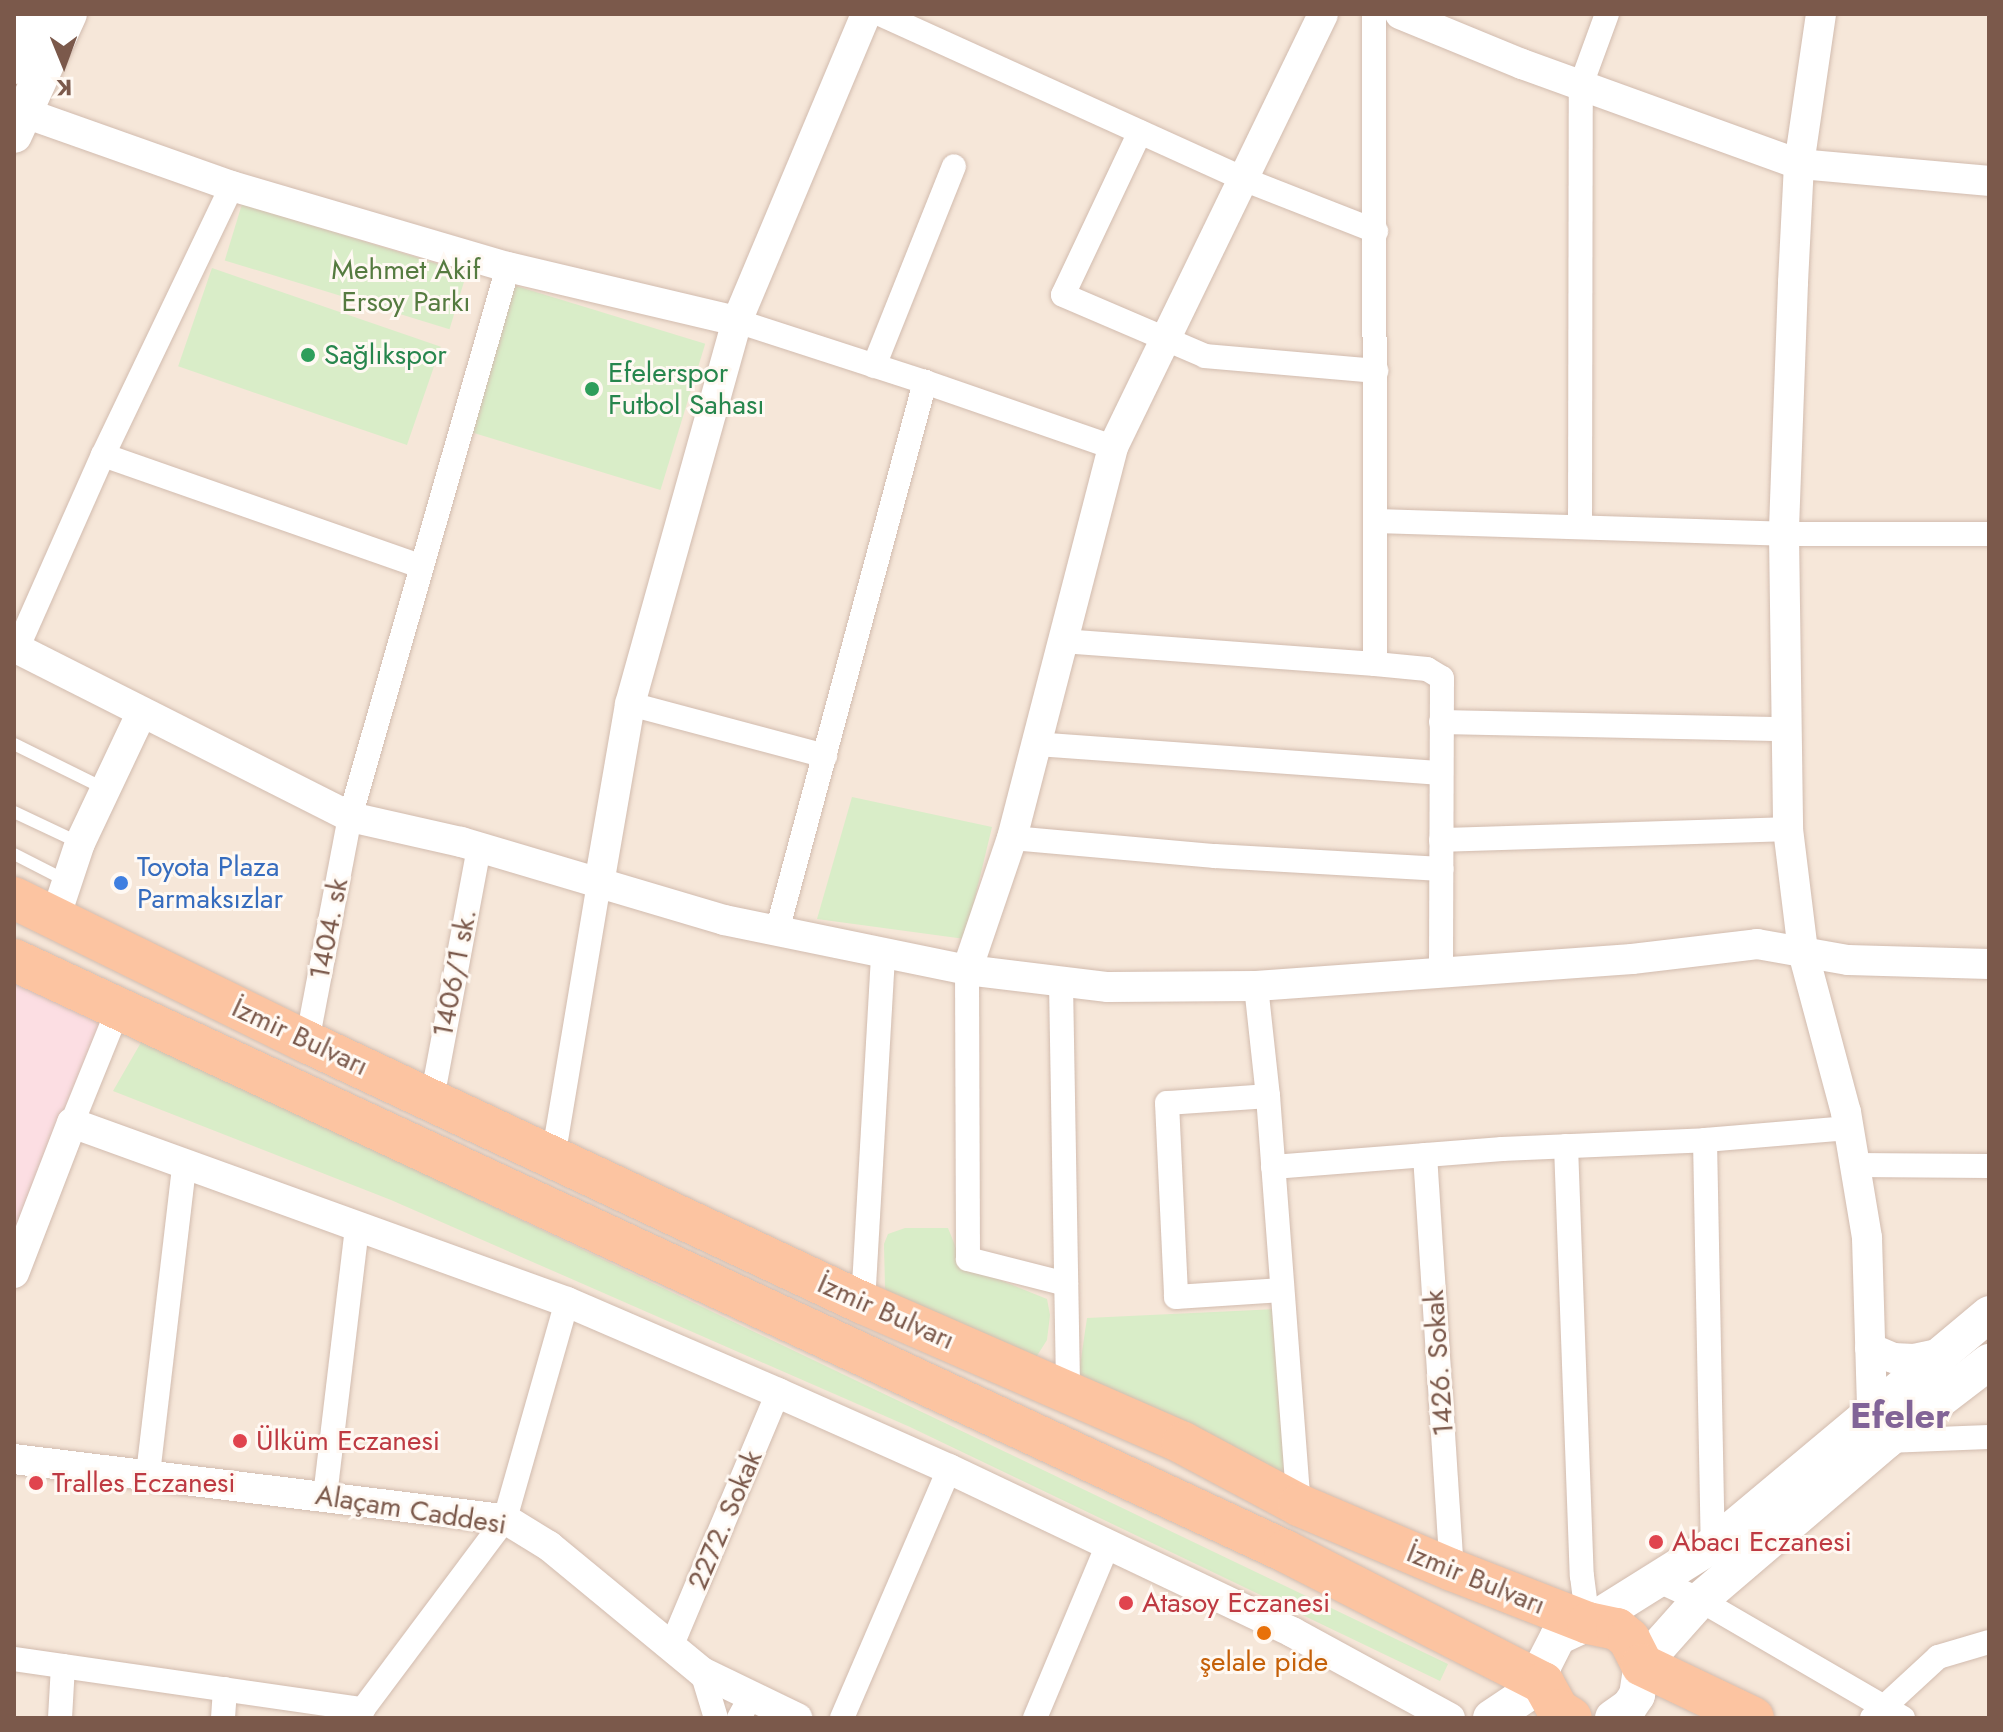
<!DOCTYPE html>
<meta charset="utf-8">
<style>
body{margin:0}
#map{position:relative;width:2003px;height:1732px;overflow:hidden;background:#fef5eb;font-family:Jost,sans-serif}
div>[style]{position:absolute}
.residential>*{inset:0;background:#f6e7d9;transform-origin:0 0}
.medical>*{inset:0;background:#fcdee3}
.green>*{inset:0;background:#d9edc8;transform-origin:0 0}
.roads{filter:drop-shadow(0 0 2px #d2bcaf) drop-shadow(0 0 2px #d2bcaf)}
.service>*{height:12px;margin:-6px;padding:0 6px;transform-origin:6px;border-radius:6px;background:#fff}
.minor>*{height:24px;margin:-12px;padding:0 12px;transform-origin:12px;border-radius:12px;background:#fff}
.tertiary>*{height:30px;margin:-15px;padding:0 15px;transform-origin:15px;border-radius:15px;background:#fff}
.secondary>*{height:36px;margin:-18px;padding:0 18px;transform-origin:18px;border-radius:18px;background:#fff}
.trunk>*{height:42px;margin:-21px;padding:0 21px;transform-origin:21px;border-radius:21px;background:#fcc4a1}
.dots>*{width:22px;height:22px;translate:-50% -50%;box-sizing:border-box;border:4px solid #fff9f3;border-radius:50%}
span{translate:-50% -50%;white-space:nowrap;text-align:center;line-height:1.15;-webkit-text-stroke:6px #fff9f3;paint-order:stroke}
.park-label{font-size:28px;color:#557b40}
.leisure-label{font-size:28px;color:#27864d}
.left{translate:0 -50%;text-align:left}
.shop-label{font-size:28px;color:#366cbe}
.street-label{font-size:28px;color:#7b594b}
.health-label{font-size:28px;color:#be3a42}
.food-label{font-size:28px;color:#c56008}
.district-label{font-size:36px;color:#826497;font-weight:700}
.frame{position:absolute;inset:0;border:16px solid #7b594b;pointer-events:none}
.north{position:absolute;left:24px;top:24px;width:80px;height:80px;-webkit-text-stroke:6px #fff9f3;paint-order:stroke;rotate:179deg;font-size:22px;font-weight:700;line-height:32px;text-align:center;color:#7b594b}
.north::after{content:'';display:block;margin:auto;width:28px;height:36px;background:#7b594b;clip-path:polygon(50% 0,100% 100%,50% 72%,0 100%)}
</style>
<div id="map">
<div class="residential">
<div style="left:14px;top:14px;width:1975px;height:1704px"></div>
</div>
<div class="medical">
<div style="clip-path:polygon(14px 979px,103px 1016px,14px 1255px)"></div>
</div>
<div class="green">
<div style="left:242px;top:204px;width:235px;height:59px;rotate:17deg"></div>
<div style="left:212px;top:268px;width:242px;height:104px;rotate:19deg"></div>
<div style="left:513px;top:285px;width:201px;height:153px;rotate:17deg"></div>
<div style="clip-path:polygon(852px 797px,992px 827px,965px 939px,817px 919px)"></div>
<div style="clip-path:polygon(143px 1039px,1448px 1664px,1440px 1681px,910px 1427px,391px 1200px,113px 1091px)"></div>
<div style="clip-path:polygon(905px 1228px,948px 1228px,963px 1265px,1047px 1299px,1050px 1315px,1047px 1340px,1033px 1362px,891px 1298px,885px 1288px,884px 1244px,888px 1234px)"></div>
<div style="clip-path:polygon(1277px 1309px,1284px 1474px,1077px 1386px,1087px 1318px)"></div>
</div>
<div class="roads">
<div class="service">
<div style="left:14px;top:744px;width:102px;rotate:26.3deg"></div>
<div style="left:14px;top:812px;width:73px;rotate:25.2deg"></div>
<div style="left:14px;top:854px;width:59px;rotate:27deg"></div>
</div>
<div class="minor">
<div style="left:880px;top:14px;width:399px;rotate:24.4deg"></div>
<div style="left:1243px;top:179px;width:143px;rotate:21.4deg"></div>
<div style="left:1374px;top:14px;width:650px;rotate:89.91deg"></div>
<div style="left:1140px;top:132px;width:180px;rotate:115.3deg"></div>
<div style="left:1063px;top:295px;width:155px;rotate:23.2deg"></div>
<div style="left:1205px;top:356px;width:172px;rotate:5deg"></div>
<div style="left:737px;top:321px;width:198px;rotate:18deg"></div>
<div style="left:874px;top:366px;width:215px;rotate:-68.2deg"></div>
<div style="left:103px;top:455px;width:336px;rotate:19.3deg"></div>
<div style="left:1376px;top:521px;width:408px;rotate:1.8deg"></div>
<div style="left:1784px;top:534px;width:205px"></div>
<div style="left:1580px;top:527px;width:442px;rotate:-89.9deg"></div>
<div style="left:1581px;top:85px;width:76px;rotate:-69.9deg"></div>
<div style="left:1062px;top:641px;width:314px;rotate:4.2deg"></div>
<div style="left:1375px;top:664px;width:52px;rotate:5.5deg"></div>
<div style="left:1427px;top:669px;width:17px;rotate:31deg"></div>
<div style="left:1442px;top:678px;width:293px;rotate:90.2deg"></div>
<div style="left:17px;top:649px;width:212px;rotate:-66.1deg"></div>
<div style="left:103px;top:455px;width:298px;rotate:-64.4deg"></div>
<div style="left:630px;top:704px;width:202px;rotate:14.9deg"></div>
<div style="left:1441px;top:722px;width:345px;rotate:1.2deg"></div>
<div style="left:1035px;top:744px;width:406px;rotate:4.1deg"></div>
<div style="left:1012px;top:838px;width:204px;rotate:5.1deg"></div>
<div style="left:1215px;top:856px;width:227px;rotate:3.3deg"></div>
<div style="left:1441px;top:840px;width:347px;rotate:-1.8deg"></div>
<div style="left:777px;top:931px;width:569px;rotate:-74.91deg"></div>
<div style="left:925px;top:382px;width:199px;rotate:19.1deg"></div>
<div style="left:967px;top:970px;width:289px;rotate:89.8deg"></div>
<div style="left:968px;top:1259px;width:101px;rotate:14.3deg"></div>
<div style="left:1061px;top:983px;width:409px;rotate:89deg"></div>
<div style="left:1256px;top:986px;width:111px;rotate:83.8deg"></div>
<div style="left:1268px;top:1096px;width:410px;rotate:85.7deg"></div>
<div style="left:307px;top:1042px;width:229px;rotate:-79.2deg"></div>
<div style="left:350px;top:817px;width:572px;rotate:-73.97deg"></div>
<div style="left:1268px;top:1096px;width:101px;rotate:176deg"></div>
<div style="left:1167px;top:1103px;width:194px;rotate:87.3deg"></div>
<div style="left:1176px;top:1297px;width:106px;rotate:-3.8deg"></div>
<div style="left:432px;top:1099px;width:255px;rotate:-79.4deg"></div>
<div style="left:72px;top:1123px;width:125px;rotate:-67.9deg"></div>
<div style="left:1705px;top:1140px;width:144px;rotate:-4.8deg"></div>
<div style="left:1566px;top:1146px;width:430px;rotate:87.9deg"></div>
<div style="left:1582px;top:1576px;width:47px;rotate:82.7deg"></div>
<div style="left:1425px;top:1155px;width:416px;rotate:86.3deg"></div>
<div style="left:553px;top:1158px;width:278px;rotate:-80.5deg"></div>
<div style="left:1855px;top:1165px;width:134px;rotate:0.4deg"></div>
<div style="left:1273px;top:1167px;width:230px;rotate:-4.5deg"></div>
<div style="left:1502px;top:1149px;width:203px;rotate:-2.5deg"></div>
<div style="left:1705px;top:1140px;width:405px;rotate:88.9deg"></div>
<div style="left:863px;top:1303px;width:350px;rotate:-86.7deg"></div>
<div style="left:1886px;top:1441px;width:103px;rotate:-2.2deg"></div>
<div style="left:148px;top:1474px;width:310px;rotate:-83.3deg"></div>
<div style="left:325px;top:1496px;width:270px;rotate:-83.2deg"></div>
<div style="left:1657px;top:1580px;width:47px;rotate:24.9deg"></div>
<div style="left:1700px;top:1600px;width:235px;rotate:30.2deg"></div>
<div style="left:671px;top:1647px;width:276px;rotate:-67.2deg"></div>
<div style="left:14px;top:1659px;width:353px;rotate:8.2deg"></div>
<div style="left:702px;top:1672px;width:48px;rotate:73.1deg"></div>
<div style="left:363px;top:1709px;width:237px;rotate:-53.2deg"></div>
<div style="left:505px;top:1519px;width:226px;rotate:-74.1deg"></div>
<div style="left:60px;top:1718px;width:52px;rotate:-86.7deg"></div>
<div style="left:223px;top:1718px;width:29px;rotate:-86deg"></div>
<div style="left:739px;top:1718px;width:23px;rotate:-61deg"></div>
<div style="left:842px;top:1718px;width:271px;rotate:-66.7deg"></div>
<div style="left:1035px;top:1718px;width:189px;rotate:-67.2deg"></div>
<div style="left:1872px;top:1718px;width:90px;rotate:-42.7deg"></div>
<div style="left:1938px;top:1657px;width:53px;rotate:-16.4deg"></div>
</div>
<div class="tertiary">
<div style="left:1400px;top:14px;width:132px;rotate:22.3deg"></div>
<div style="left:1522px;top:64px;width:294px;rotate:19.9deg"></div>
<div style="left:1799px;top:164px;width:191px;rotate:5.1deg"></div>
<div style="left:1821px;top:14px;width:152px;rotate:98.3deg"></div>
<div style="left:1799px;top:164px;width:119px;rotate:92.9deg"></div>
<div style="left:1793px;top:283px;width:251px;rotate:92.1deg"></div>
<div style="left:1784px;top:534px;width:295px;rotate:89.2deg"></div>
<div style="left:1788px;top:829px;width:124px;rotate:83deg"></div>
<div style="left:1803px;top:952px;width:166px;rotate:75deg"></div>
<div style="left:1846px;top:1112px;width:128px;rotate:80.5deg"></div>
<div style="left:1867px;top:1238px;width:171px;rotate:88.3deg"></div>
<div style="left:14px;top:109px;width:231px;rotate:19.5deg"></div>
<div style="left:232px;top:186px;width:288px;rotate:16.4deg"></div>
<div style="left:508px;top:267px;width:235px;rotate:13.3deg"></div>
<div style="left:14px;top:647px;width:377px;rotate:26.8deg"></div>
<div style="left:350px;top:817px;width:114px;rotate:12.7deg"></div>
<div style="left:461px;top:842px;width:274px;rotate:16.5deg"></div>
<div style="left:724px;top:920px;width:248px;rotate:11.6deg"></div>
<div style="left:967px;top:970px;width:142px;rotate:6.9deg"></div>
<div style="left:1108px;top:987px;width:148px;rotate:-0.4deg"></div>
<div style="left:1256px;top:986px;width:377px;rotate:-4.1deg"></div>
<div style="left:1632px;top:959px;width:126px;rotate:-6.8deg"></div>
<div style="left:1757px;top:944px;width:92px;rotate:10deg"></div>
<div style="left:1848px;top:960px;width:141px;rotate:1.6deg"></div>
<div style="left:599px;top:884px;width:183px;rotate:-80.2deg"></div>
<div style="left:630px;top:704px;width:398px;rotate:-74.4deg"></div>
<div style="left:737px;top:321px;width:333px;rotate:-67.2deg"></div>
<div style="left:55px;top:918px;width:79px;rotate:-71.6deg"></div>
<div style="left:80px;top:843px;width:143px;rotate:-64.7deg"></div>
<div style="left:967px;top:970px;width:139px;rotate:-71.2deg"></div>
<div style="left:1012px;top:838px;width:404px;rotate:-75.5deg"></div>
<div style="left:1113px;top:447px;width:481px;rotate:-64.1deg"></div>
<div style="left:14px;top:1273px;width:161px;rotate:-68.9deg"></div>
<div style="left:72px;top:1123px;width:526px;rotate:19.88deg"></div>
<div style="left:567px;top:1302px;width:230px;rotate:23.3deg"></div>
<div style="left:778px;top:1393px;width:187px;rotate:24deg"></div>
<div style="left:949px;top:1469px;width:380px;rotate:25.4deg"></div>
<div style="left:1292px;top:1632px;width:180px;rotate:28.6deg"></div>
<div style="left:1870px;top:1348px;width:25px;rotate:23deg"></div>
<div style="left:1893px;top:1358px;width:21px;rotate:3deg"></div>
<div style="left:1914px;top:1359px;width:29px;rotate:-12deg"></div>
<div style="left:14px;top:1459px;width:495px;rotate:7deg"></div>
<div style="left:505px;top:1519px;width:52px;rotate:31.5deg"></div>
<div style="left:549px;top:1546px;width:198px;rotate:39.5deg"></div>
<div style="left:702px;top:1672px;width:106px;rotate:25.8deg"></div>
</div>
<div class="secondary">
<div style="left:14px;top:66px;width:56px;rotate:-67.1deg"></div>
<div style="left:14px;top:135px;width:133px;rotate:-65.6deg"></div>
<div style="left:1491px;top:1718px;width:63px;rotate:-33.9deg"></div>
<div style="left:1543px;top:1683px;width:17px;rotate:-90deg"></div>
<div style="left:1543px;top:1666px;width:33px;rotate:-63deg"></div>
<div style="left:1558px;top:1637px;width:33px;rotate:-25deg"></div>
<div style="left:1588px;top:1623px;width:147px;rotate:-32deg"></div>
<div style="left:1713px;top:1545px;width:360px;rotate:-39.9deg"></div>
<div style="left:1613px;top:1718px;width:19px;rotate:-35deg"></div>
<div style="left:1629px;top:1707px;width:14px;rotate:-56deg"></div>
<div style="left:1637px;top:1695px;width:30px;rotate:-81deg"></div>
<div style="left:1642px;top:1665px;width:87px;rotate:-48.3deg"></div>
<div style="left:1700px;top:1600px;width:245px;rotate:-40.5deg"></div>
<div style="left:1886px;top:1441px;width:130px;rotate:-37.5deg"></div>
</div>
<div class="trunk">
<div style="left:14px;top:898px;width:326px;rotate:26.2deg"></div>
<div style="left:307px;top:1042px;width:614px;rotate:25.15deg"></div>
<div style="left:863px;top:1303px;width:349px;rotate:23.6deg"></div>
<div style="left:1183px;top:1443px;width:132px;rotate:28.1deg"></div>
<div style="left:1299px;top:1505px;width:166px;rotate:23deg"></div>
<div style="left:1452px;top:1570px;width:146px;rotate:21.3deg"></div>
<div style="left:1588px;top:1623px;width:30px;rotate:12deg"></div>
<div style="left:1617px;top:1629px;width:16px;rotate:40deg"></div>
<div style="left:1629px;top:1639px;width:29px;rotate:63deg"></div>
<div style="left:1642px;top:1665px;width:123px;rotate:25.5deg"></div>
<div style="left:14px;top:960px;width:1402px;rotate:24.94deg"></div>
<div style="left:1285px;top:1551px;width:290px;rotate:27.1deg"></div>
<div style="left:1543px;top:1683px;width:31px;rotate:61deg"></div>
<div style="left:1558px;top:1710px;width:15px;rotate:32deg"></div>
</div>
</div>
<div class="dots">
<div style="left:308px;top:355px;background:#2e9e5b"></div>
<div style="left:592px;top:389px;background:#2e9e5b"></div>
<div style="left:121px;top:883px;background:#3f7fe0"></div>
<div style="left:240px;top:1441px;background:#e0444e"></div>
<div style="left:36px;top:1483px;background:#e0444e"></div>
<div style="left:1656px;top:1542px;background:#e0444e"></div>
<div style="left:1126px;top:1603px;background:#e0444e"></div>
<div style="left:1264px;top:1633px;background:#e8710a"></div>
</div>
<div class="park-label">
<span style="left:406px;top:286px">Mehmet Akif<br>Ersoy Parkı</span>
</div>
<div class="leisure-label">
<span class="left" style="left:324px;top:355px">Sağlıkspor</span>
<span class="left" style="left:608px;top:389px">Efelerspor<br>Futbol Sahası</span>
</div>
<div class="shop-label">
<span class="left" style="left:137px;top:883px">Toyota Plaza<br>Parmaksızlar</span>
</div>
<div class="street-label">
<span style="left:329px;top:929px;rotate:-79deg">1404. sk</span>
<span style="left:455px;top:973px;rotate:-79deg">1406/1 sk.</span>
<span style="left:300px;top:1037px;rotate:25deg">İzmir Bulvarı</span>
<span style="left:886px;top:1312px;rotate:24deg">İzmir Bulvarı</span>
<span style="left:1439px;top:1363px;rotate:-94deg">1426. Sokak</span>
<span style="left:411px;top:1510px;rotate:9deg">Alaçam Caddesi</span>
<span style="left:725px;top:1520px;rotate:-67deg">2272. Sokak</span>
<span style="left:1476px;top:1579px;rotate:22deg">İzmir Bulvarı</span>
</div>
<div class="health-label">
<span class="left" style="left:256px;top:1441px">Ülküm Eczanesi</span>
<span class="left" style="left:52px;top:1483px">Tralles Eczanesi</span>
<span class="left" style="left:1672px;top:1542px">Abacı Eczanesi</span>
<span class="left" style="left:1142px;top:1603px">Atasoy Eczanesi</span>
</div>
<div class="food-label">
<span style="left:1264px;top:1662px">şelale pide</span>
</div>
<div class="district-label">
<span style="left:1900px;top:1416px">Efeler</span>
</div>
<div class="frame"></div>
<div class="north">K</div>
</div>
